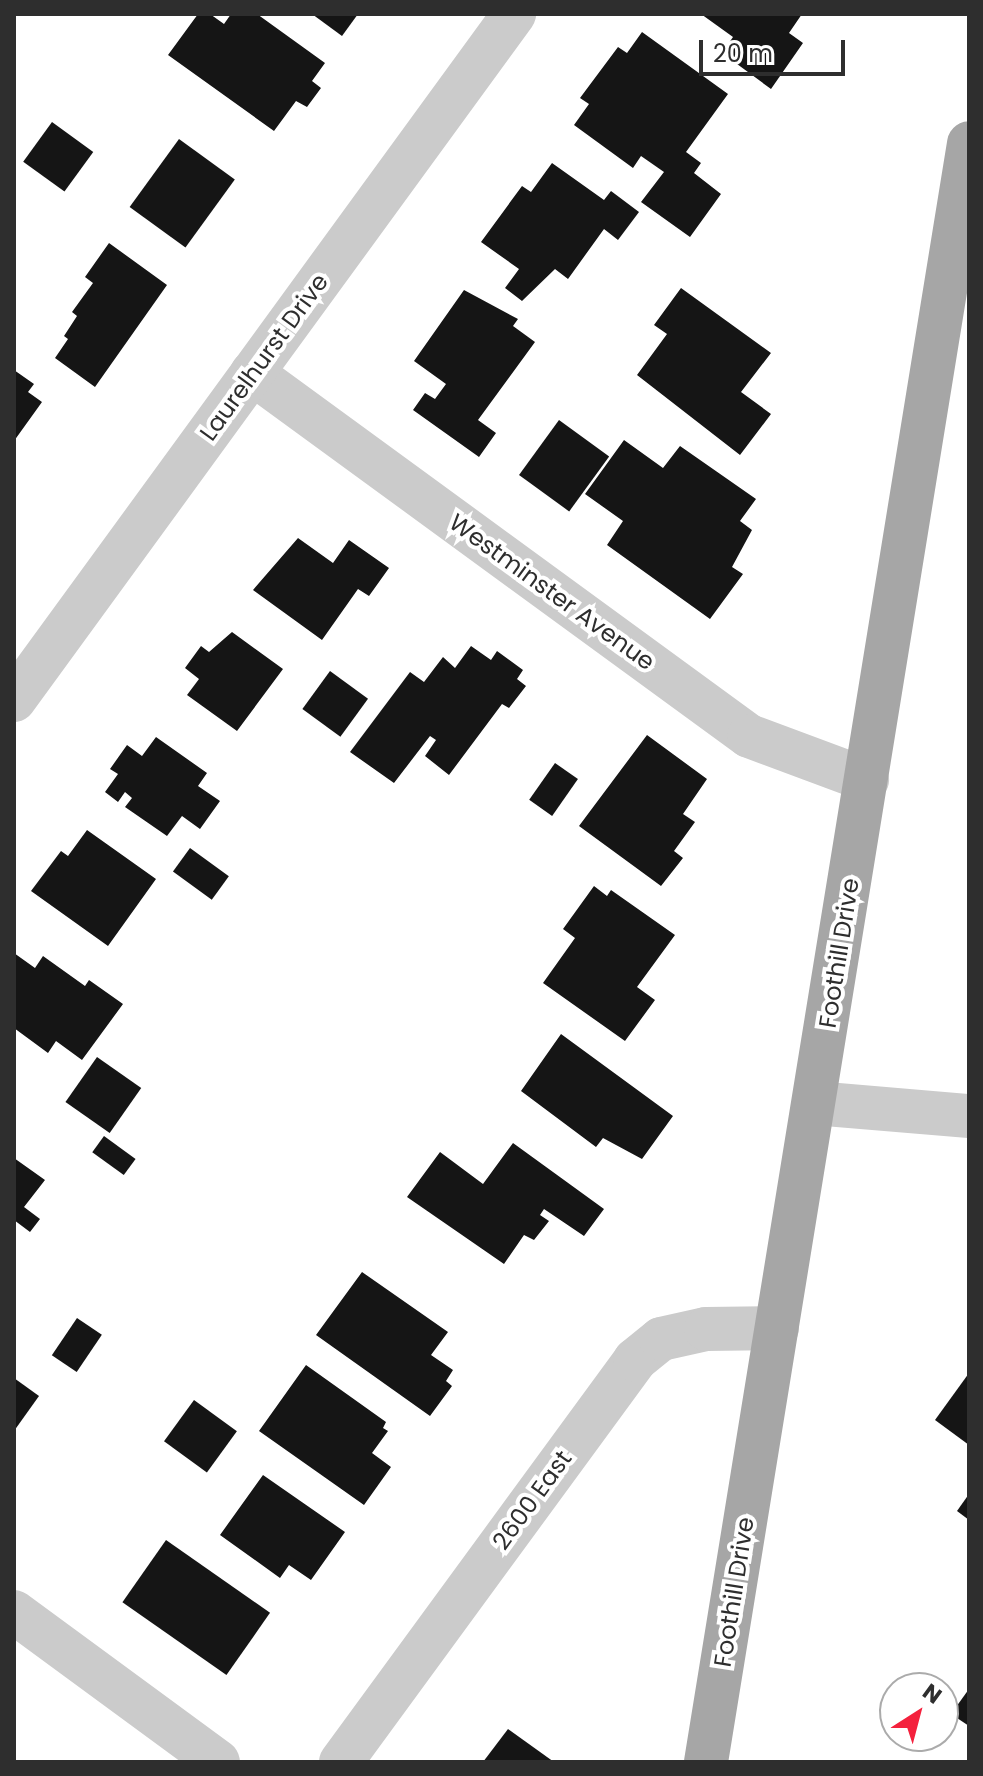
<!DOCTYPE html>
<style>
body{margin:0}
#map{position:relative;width:983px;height:1776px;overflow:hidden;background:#fff;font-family:Poppins,sans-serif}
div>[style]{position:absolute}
.building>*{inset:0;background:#151515;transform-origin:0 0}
.minor>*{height:44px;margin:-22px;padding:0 22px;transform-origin:22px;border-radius:22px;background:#cbcbcb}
.major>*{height:44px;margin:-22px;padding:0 22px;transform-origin:22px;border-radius:22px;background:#a6a6a6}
span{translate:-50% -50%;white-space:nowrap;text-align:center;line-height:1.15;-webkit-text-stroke:8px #fff;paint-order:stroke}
.street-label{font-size:24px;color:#2e2e2e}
.frame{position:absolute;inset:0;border:16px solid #2e2e2e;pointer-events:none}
.north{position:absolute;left:879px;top:1672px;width:80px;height:80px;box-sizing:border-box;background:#fff;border:2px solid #ababab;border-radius:50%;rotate:36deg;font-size:22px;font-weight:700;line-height:32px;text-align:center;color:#2e2e2e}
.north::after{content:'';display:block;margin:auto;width:28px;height:36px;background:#f4213d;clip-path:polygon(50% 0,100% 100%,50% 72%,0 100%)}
.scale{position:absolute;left:699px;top:40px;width:146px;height:36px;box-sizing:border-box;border:4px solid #2e2e2e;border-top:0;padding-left:10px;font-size:24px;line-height:28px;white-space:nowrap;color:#2e2e2e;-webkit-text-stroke:6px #fff;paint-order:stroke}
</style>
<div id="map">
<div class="building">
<div style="clip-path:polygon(198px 14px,210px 14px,224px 24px,231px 14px,257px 14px,325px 63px,312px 81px,321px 88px,307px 107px,296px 101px,274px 131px,168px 55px)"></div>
<div style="clip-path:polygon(312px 14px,358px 14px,342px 36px)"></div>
<div style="clip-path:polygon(701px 14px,802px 14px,789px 33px,803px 43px,771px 89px,722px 53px,733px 37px)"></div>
<div style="clip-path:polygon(642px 32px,728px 94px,686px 152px,701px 163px,694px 173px,721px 194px,690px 237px,641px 202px,664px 172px,641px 156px,633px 168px,574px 125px,589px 104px,580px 98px,618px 47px,627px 53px)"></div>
<div style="left:52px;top:122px;width:51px;height:49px;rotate:36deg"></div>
<div style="left:179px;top:139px;width:69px;height:84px;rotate:36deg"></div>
<div style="clip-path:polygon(552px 163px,604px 200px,611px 191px,639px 212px,618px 240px,604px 229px,568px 279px,555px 269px,522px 301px,505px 288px,519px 269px,481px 242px,522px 186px,531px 192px)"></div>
<div style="clip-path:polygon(109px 243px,167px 285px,95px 387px,55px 358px,68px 339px,64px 336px,77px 316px,72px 312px,93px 283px,85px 277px)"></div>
<div style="clip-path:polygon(681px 288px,771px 353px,741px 392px,771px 414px,740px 455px,637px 375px,667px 334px,654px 325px)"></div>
<div style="clip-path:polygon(464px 290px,518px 319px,513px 326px,535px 342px,478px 420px,496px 433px,479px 457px,413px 410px,425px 393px,435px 399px,446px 384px,414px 361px)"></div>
<div style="clip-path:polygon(14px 370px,34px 384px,28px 392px,42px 402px,14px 441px)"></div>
<div style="left:559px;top:420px;width:62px;height:68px;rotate:36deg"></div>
<div style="clip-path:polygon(624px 440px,663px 468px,680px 446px,756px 499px,740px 521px,752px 530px,732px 567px,743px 574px,710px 619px,607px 545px,623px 521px,585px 494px)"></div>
<div style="clip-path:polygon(298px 538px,333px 563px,349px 540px,389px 568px,369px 596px,358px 589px,322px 640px,253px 590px)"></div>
<div style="clip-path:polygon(232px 632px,283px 669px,237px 731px,187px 695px,199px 679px,185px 668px,201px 646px,209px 652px)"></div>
<div style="clip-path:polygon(471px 646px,491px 660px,497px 651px,523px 670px,517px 679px,526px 686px,509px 708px,502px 704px,449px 775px,425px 756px,436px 740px,430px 736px,394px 783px,350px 752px,410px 672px,424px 682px,443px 657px,455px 668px)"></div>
<div style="left:330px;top:671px;width:47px;height:47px;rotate:36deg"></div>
<div style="clip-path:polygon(647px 735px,707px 779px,683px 814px,695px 822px,674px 851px,683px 858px,661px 886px,579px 826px)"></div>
<div style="clip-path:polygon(156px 737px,207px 773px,198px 786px,220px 801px,200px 829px,182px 816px,167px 836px,125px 807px,132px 798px,125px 792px,118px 802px,105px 792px,118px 774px,110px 769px,127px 745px,142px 756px)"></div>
<div style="left:555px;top:763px;width:28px;height:45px;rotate:35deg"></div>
<div style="clip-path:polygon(87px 830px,156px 879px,108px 946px,31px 891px,61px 851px,68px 856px)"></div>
<div style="left:190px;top:848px;width:48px;height:29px;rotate:36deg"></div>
<div style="clip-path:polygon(594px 886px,607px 896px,611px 890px,675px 935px,637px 987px,655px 1000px,625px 1041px,543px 983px,575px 938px,563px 929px)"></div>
<div style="clip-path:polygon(14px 953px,35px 968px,43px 956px,85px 986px,89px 980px,123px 1004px,82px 1060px,56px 1041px,48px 1053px,14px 1028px)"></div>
<div style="clip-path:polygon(561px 1034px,673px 1116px,642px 1159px,603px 1138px,596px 1147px,521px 1091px)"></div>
<div style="left:97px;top:1057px;width:54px;height:55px;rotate:35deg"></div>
<div style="left:104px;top:1136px;width:39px;height:20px;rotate:36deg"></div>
<div style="clip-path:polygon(513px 1143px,604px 1209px,584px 1236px,544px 1209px,540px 1215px,549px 1221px,534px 1240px,524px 1235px,504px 1264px,407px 1197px,440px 1152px,483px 1184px)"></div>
<div style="clip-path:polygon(14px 1158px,45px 1180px,24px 1207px,40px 1219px,30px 1232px,14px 1220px)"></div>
<div style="clip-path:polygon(362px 1272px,448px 1332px,431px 1355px,453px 1370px,446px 1381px,452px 1386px,430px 1416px,316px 1335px)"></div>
<div style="left:77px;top:1318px;width:30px;height:45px;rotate:34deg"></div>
<div style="clip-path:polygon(306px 1365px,386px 1422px,383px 1428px,388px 1431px,372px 1453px,391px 1467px,364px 1505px,259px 1431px)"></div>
<div style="clip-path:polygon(969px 1373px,969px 1445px,935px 1420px)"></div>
<div style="clip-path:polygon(14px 1378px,39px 1396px,14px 1431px)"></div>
<div style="left:194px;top:1400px;width:53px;height:51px;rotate:36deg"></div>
<div style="clip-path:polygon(263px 1475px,345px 1532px,311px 1580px,289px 1565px,280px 1578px,220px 1535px)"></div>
<div style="clip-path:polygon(969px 1494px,969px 1520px,957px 1511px)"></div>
<div style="left:166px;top:1540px;width:127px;height:76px;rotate:35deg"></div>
<div style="clip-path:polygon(969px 1689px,969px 1726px,951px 1714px)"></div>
<div style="clip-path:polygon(508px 1729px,554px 1762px,483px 1762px)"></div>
</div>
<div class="minor">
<div style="left:252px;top:373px;width:615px;rotate:36.14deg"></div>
<div style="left:749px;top:736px;width:126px;rotate:20.4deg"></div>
<div style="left:14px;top:700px;width:849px;rotate:-53.91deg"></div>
<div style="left:814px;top:1103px;width:156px;rotate:4.8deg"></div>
<div style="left:14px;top:1612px;width:253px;rotate:36.3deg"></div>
<div style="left:341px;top:1762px;width:498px;rotate:-53.8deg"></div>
<div style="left:635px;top:1360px;width:33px;rotate:-39deg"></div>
<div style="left:661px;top:1339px;width:46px;rotate:-12.5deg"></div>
<div style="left:706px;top:1329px;width:71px;rotate:-0.8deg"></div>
</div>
<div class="major">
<div style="left:706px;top:1762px;width:1640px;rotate:-80.77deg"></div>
</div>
<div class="street-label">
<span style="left:264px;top:357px;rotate:-54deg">Laurelhurst Drive</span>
<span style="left:552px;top:592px;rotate:36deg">Westminster Avenue</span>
<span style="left:839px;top:953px;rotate:-81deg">Foothill Drive</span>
<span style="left:532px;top:1500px;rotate:-54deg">2600 East</span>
<span style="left:734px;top:1592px;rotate:-81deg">Foothill Drive</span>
</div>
<div class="frame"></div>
<div class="north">N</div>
<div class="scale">20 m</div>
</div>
